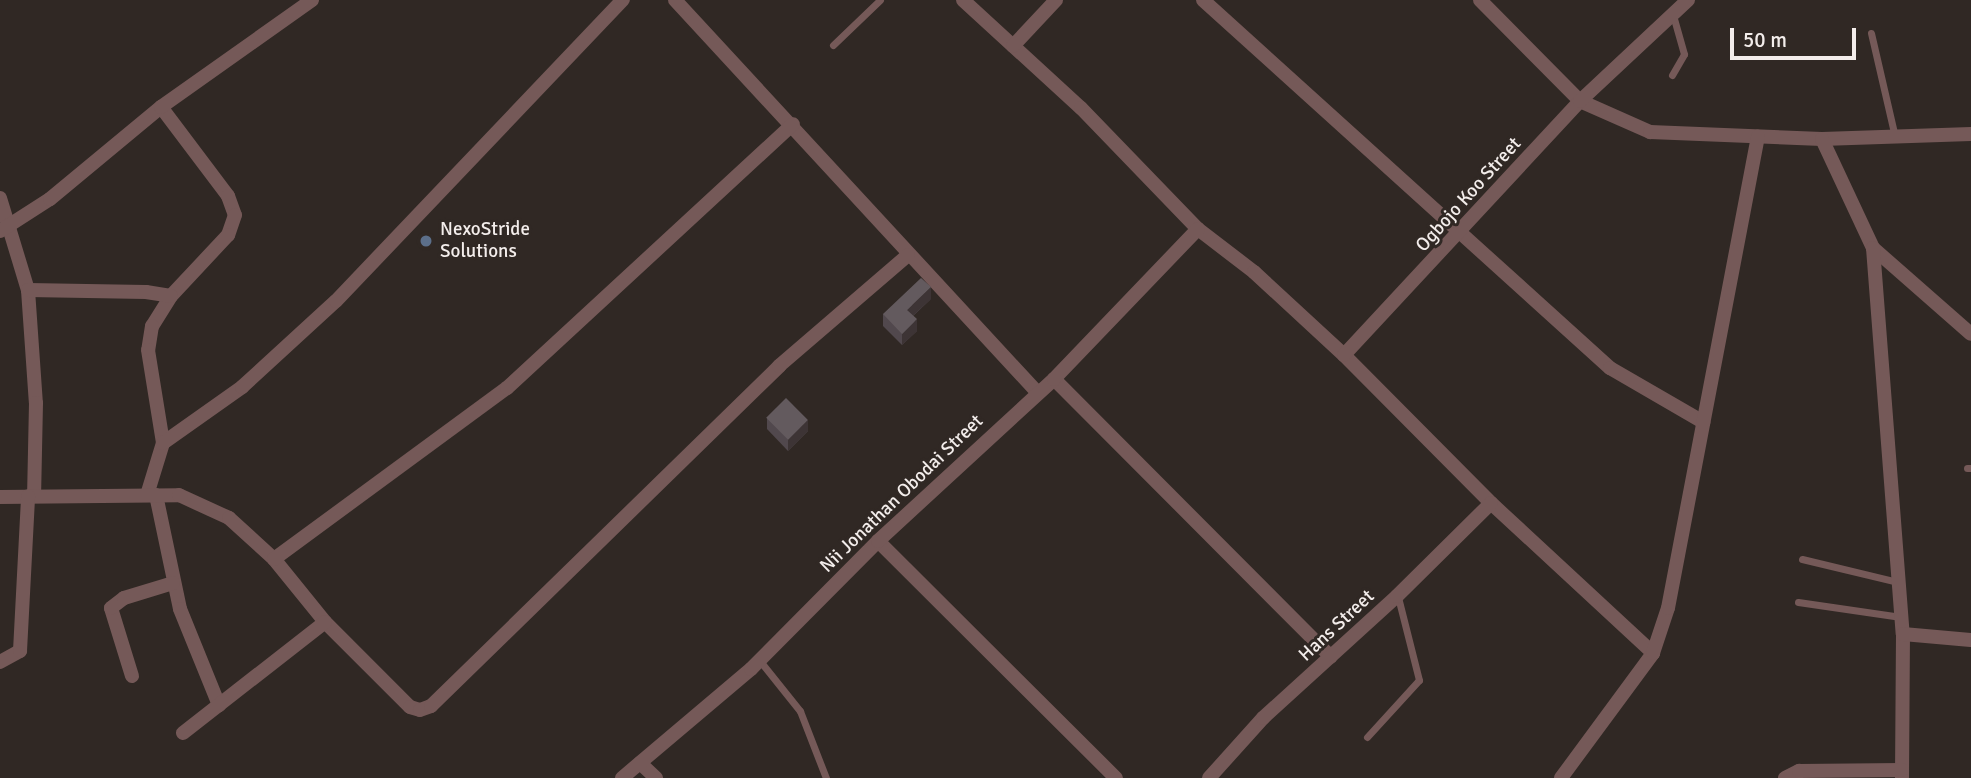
<!DOCTYPE html>
<style>
body{margin:0}
#map{position:relative;width:1971px;height:778px;overflow:hidden;background:#302824;font-family:Signika,sans-serif}
div>[style]{position:absolute}
.lane>*{height:7px;margin:-3.5px;padding:0 3.5px;transform-origin:3.5px;border-radius:3.5px;background:#755958}
.street>*{height:14px;margin:-7px;padding:0 7px;transform-origin:7px;border-radius:7px;background:#755958}
.wall>*{inset:0;background:#51484d}
.shaded-wall>*{inset:0;background:#3d3435}
.building>*{inset:0;background:#635a5e;transform-origin:0 0}
.dots>*{width:19px;height:19px;translate:-50% -50%;box-sizing:border-box;border:4px solid #302824;border-radius:50%}
span{translate:-50% -50%;white-space:nowrap;text-align:center;line-height:1.15;-webkit-text-stroke:6px #302824;paint-order:stroke}
.street-label{font-size:19px;color:#f3edeb}
.poi-label{font-size:19px;color:#f3edeb}
.left{translate:0 -50%;text-align:left}
.scale{position:absolute;left:1730px;top:28px;width:126px;height:32px;box-sizing:border-box;border:4px solid #f3edeb;border-top:0;padding-left:9px;font-size:21px;line-height:24px;white-space:nowrap;color:#f3edeb;-webkit-text-stroke:5px #302824;paint-order:stroke}
</style>
<div id="map">
<div class="lane">
<div style="left:1871px;top:33px;width:107px;rotate:77deg"></div>
<div style="left:833px;top:45px;width:65px;rotate:-43.8deg"></div>
<div style="left:1672px;top:75px;width:24px;rotate:-60deg"></div>
<div style="left:1684px;top:54px;width:41px;rotate:-105.8deg"></div>
<div style="left:1967px;top:468px;width:4px"></div>
<div style="left:1802px;top:559px;width:99px;rotate:13.5deg"></div>
<div style="left:1798px;top:602px;width:104px;rotate:8.3deg"></div>
<div style="left:760px;top:661px;width:64px;rotate:51.3deg"></div>
<div style="left:800px;top:711px;width:72px;rotate:68.8deg"></div>
<div style="left:1367px;top:737px;width:77px;rotate:-47.6deg"></div>
<div style="left:1419px;top:680px;width:86px;rotate:-104.2deg"></div>
</div>
<div class="street">
<div style="left:675px;top:0;width:534px;rotate:47.28deg"></div>
<div style="left:963px;top:0;width:160px;rotate:42.5deg"></div>
<div style="left:1081px;top:108px;width:168px;rotate:46deg"></div>
<div style="left:1198px;top:229px;width:71px;rotate:37.5deg"></div>
<div style="left:1254px;top:272px;width:122px;rotate:42.7deg"></div>
<div style="left:1344px;top:355px;width:209px;rotate:45.2deg"></div>
<div style="left:1491px;top:503px;width:221px;rotate:42.8deg"></div>
<div style="left:1203px;top:0;width:549px;rotate:42.12deg"></div>
<div style="left:1610px;top:368px;width:108px;rotate:30.1deg"></div>
<div style="left:1480px;top:0;width:142px;rotate:45.3deg"></div>
<div style="left:1580px;top:101px;width:77px;rotate:23.9deg"></div>
<div style="left:1650px;top:132px;width:172px;rotate:2.3deg"></div>
<div style="left:1822px;top:139px;width:149px;rotate:-1.9deg"></div>
<div style="left:1013px;top:46px;width:63px;rotate:-46.9deg"></div>
<div style="left:161px;top:107px;width:111px;rotate:53deg"></div>
<div style="left:228px;top:196px;width:20px;rotate:70deg"></div>
<div style="left:235px;top:215px;width:21px;rotate:109deg"></div>
<div style="left:228px;top:235px;width:83px;rotate:133.1deg"></div>
<div style="left:171px;top:296px;width:36px;rotate:122deg"></div>
<div style="left:152px;top:326px;width:24px;rotate:99deg"></div>
<div style="left:148px;top:350px;width:94px;rotate:80.8deg"></div>
<div style="left:1822px;top:139px;width:120px;rotate:64.9deg"></div>
<div style="left:1873px;top:248px;width:130px;rotate:41.3deg"></div>
<div style="left:0;top:198px;width:96px;rotate:73.1deg"></div>
<div style="left:28px;top:290px;width:113px;rotate:86deg"></div>
<div style="left:36px;top:403px;width:93px;rotate:91.2deg"></div>
<div style="left:0;top:231px;width:59px;rotate:-32.6deg"></div>
<div style="left:50px;top:199px;width:144px;rotate:-39.7deg"></div>
<div style="left:161px;top:107px;width:185px;rotate:-35.3deg"></div>
<div style="left:1873px;top:248px;width:387px;rotate:85.6deg"></div>
<div style="left:1903px;top:634px;width:144px;rotate:90.4deg"></div>
<div style="left:28px;top:290px;width:118px;rotate:1deg"></div>
<div style="left:146px;top:292px;width:25px;rotate:9deg"></div>
<div style="left:1344px;top:355px;width:347px;rotate:-47.1deg"></div>
<div style="left:1580px;top:101px;width:148px;rotate:-43.1deg"></div>
<div style="left:1054px;top:379px;width:392px;rotate:45.1deg"></div>
<div style="left:147px;top:495px;width:54px;rotate:-72.9deg"></div>
<div style="left:163px;top:443px;width:97px;rotate:-35.3deg"></div>
<div style="left:242px;top:387px;width:127px;rotate:-42.5deg"></div>
<div style="left:336px;top:301px;width:416px;rotate:-46.4deg"></div>
<div style="left:156px;top:495px;width:116px;rotate:78.1deg"></div>
<div style="left:180px;top:609px;width:104px;rotate:67.9deg"></div>
<div style="left:0;top:497px;width:179px;rotate:-0.6deg"></div>
<div style="left:179px;top:495px;width:55px;rotate:24.7deg"></div>
<div style="left:229px;top:518px;width:61px;rotate:42.3deg"></div>
<div style="left:274px;top:559px;width:81px;rotate:51deg"></div>
<div style="left:325px;top:622px;width:120px;rotate:45deg"></div>
<div style="left:410px;top:707px;width:10px;rotate:17deg"></div>
<div style="left:420px;top:710px;width:12px;rotate:-20deg"></div>
<div style="left:431px;top:706px;width:487px;rotate:-44.3deg"></div>
<div style="left:779px;top:366px;width:170px;rotate:-40.7deg"></div>
<div style="left:878px;top:541px;width:336px;rotate:44.9deg"></div>
<div style="left:274px;top:559px;width:289px;rotate:-36.3deg"></div>
<div style="left:507px;top:388px;width:389px;rotate:-42.7deg"></div>
<div style="left:1903px;top:634px;width:68px;rotate:5deg"></div>
<div style="left:0;top:662px;width:23px;rotate:-29deg"></div>
<div style="left:20px;top:651px;width:155px;rotate:-87deg"></div>
<div style="left:132px;top:676px;width:71px;rotate:-107.2deg"></div>
<div style="left:111px;top:608px;width:16px;rotate:-38deg"></div>
<div style="left:124px;top:598px;width:51px;rotate:-17deg"></div>
<div style="left:183px;top:733px;width:180px;rotate:-38deg"></div>
<div style="left:640px;top:763px;width:22px;rotate:43deg"></div>
<div style="left:622px;top:778px;width:169px;rotate:-40.2deg"></div>
<div style="left:751px;top:669px;width:180px;rotate:-45.2deg"></div>
<div style="left:878px;top:541px;width:239px;rotate:-42.6deg"></div>
<div style="left:1054px;top:379px;width:208px;rotate:-46.2deg"></div>
<div style="left:1209px;top:778px;width:81px;rotate:-48deg"></div>
<div style="left:1263px;top:718px;width:181px;rotate:-42.3deg"></div>
<div style="left:1397px;top:596px;width:132px;rotate:-44.7deg"></div>
<div style="left:1561px;top:778px;width:155px;rotate:-53.6deg"></div>
<div style="left:1653px;top:653px;width:47px;rotate:-71.6deg"></div>
<div style="left:1668px;top:608px;width:480px;rotate:-79.2deg"></div>
<div style="left:1785px;top:778px;width:16px;rotate:-27deg"></div>
<div style="left:1799px;top:771px;width:103px;rotate:-0.6deg"></div>
</div>
<div class="wall">
<div style="clip-path:polygon(931px 299px,913px 316px,917px 331px,902px 345px,883px 326px,883px 314px)"></div>
<div style="clip-path:polygon(767px 418px,808px 431px,788px 451px,767px 429px)"></div>
</div>
<div class="shaded-wall">
<div style="clip-path:polygon(931px 287px,931px 299px,907px 321px,907px 310px)"></div>
<div style="clip-path:polygon(917px 319px,917px 331px,902px 345px,902px 334px)"></div>
<div style="clip-path:polygon(808px 420px,808px 431px,788px 451px,788px 439px)"></div>
</div>
<div class="building">
<div style="clip-path:polygon(921px 278px,931px 287px,907px 310px,917px 319px,902px 334px,883px 314px)"></div>
<div style="left:786px;top:398px;width:31px;height:28px;rotate:45deg"></div>
</div>
<div class="dots">
<div style="left:426px;top:241px;background:#5c6f8a"></div>
</div>
<div class="street-label">
<span style="left:1469px;top:195px;rotate:-48deg">Ogbojo Koo Street</span>
<span style="left:902px;top:494px;rotate:-44deg">Nii Jonathan Obodai Street</span>
<span style="left:1337px;top:626px;rotate:-43deg">Hans Street</span>
</div>
<div class="poi-label">
<span class="left" style="left:440px;top:241px">NexoStride<br>Solutions</span>
</div>
<div class="scale">50 m</div>
</div>
